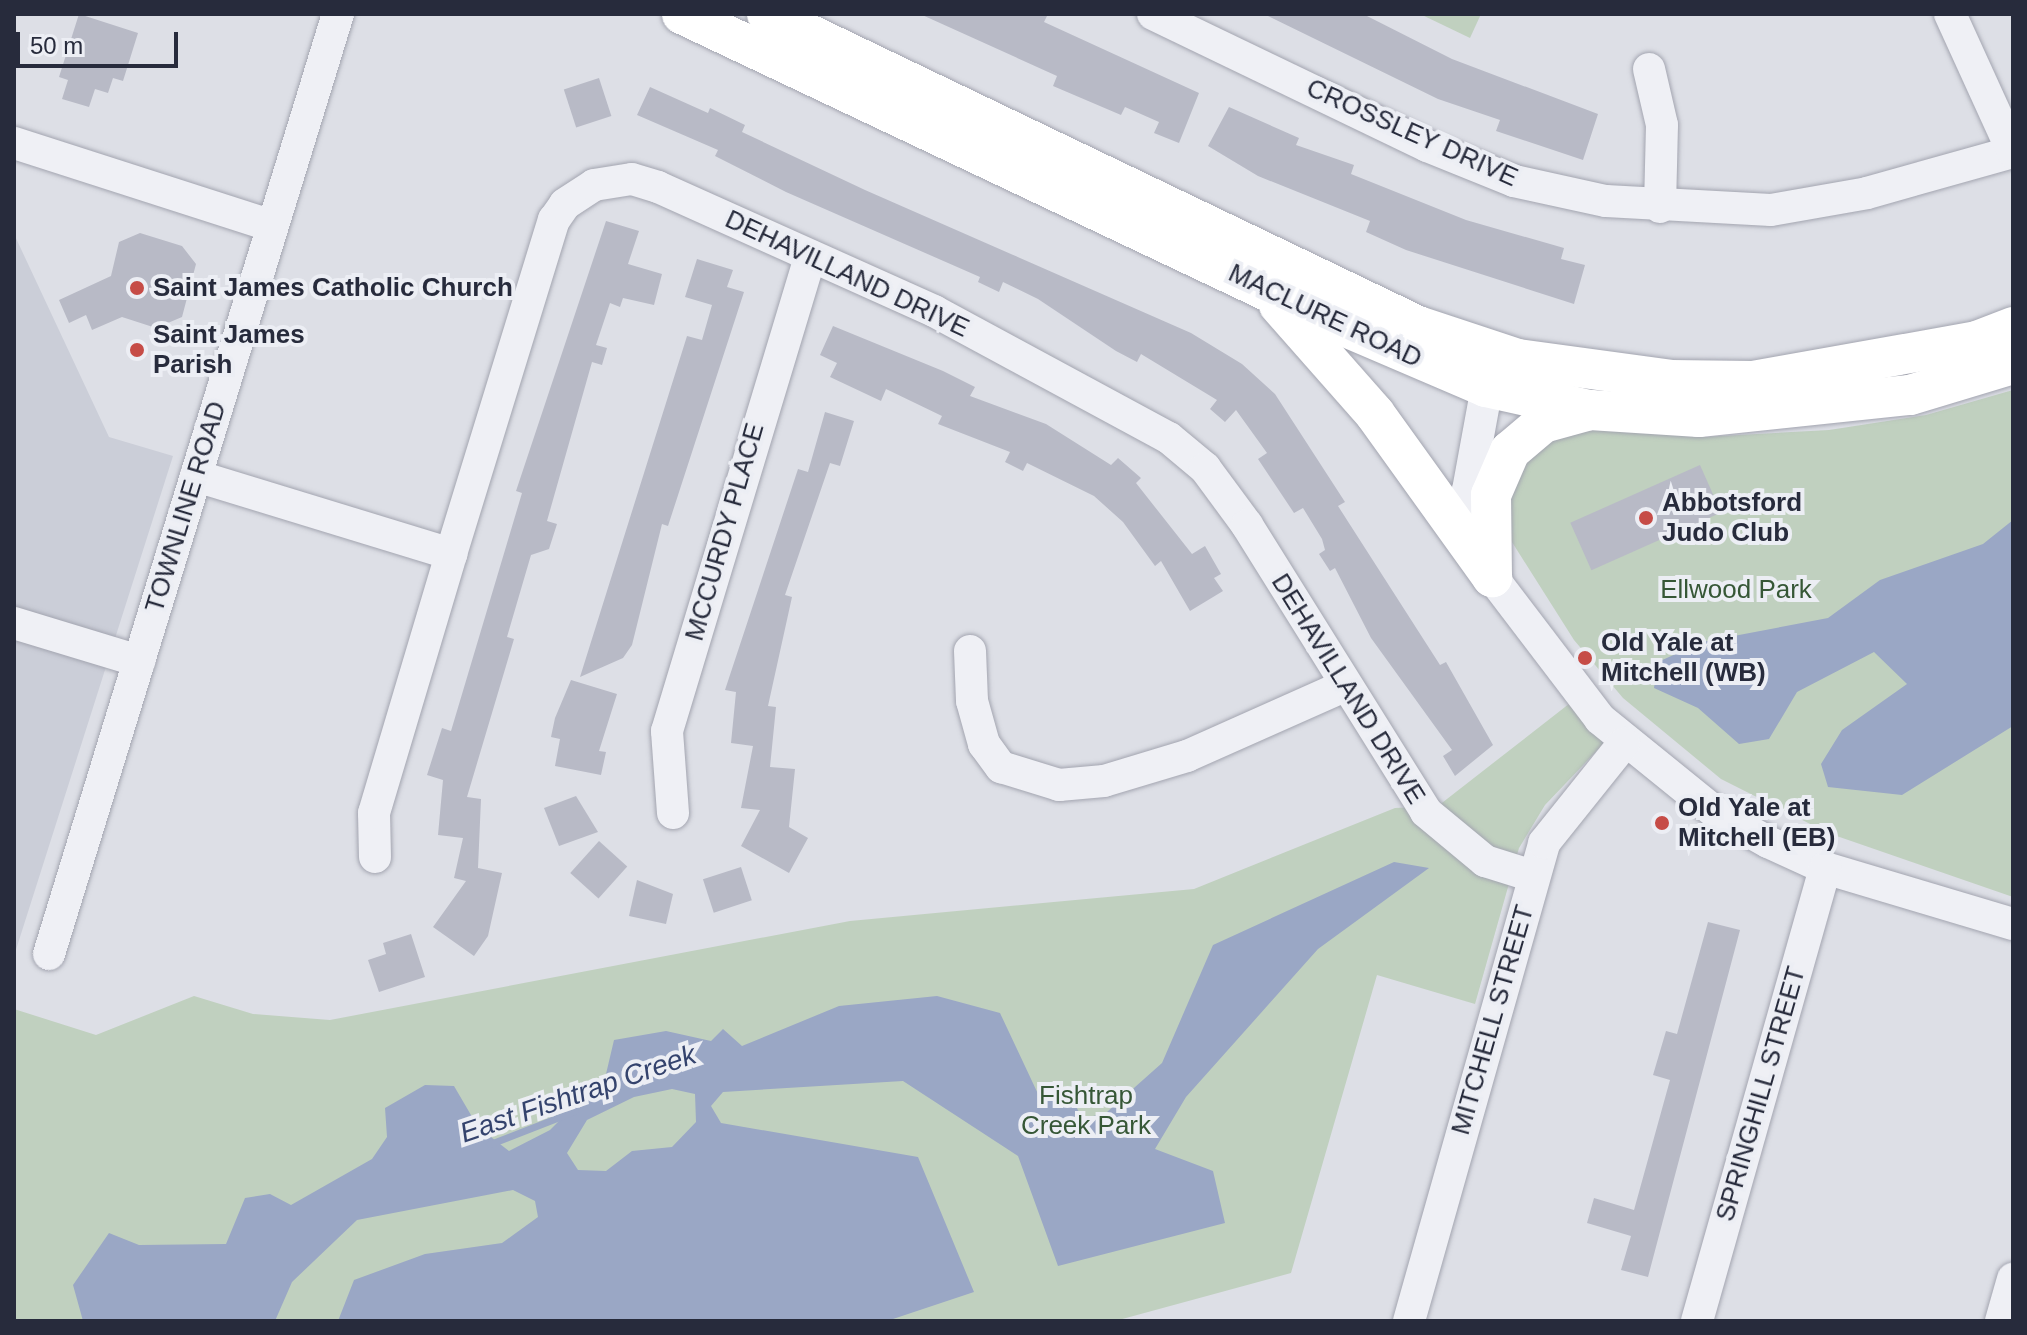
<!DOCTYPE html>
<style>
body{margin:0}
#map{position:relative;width:2027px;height:1335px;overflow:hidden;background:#dddfe6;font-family:Arial,sans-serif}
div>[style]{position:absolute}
.built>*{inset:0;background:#cbced8}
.green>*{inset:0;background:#c0d0bf}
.water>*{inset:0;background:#9aa7c5}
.stream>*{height:7px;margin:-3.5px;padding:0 3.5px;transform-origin:3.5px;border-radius:3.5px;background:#9aa7c5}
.building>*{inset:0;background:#b8bac6;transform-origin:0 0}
.roads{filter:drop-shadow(0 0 2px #a3a5b0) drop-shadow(0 0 2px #a3a5b0)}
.minor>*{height:32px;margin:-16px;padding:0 16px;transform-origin:16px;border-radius:16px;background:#eff0f5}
.major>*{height:40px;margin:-20px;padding:0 20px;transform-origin:20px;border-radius:20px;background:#fff}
.dots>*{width:22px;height:22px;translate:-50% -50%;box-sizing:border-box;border:4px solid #eceef4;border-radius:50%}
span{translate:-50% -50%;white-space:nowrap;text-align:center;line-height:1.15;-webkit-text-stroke:8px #eceef4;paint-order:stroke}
.street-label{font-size:26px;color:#272b3c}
.poi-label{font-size:26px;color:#272b3c;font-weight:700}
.left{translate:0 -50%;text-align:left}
.park-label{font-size:26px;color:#365736}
.water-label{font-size:28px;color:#34436d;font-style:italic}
.frame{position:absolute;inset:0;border:16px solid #272b3c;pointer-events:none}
.scale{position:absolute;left:16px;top:32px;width:162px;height:36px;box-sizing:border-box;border:4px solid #272b3c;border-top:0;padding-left:10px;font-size:24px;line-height:28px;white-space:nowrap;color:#272b3c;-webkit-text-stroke:6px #eceef4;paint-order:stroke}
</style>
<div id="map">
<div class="built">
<div style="clip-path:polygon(14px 234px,109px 437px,173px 456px,14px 956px)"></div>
</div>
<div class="green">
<div style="clip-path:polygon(1420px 14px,1481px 14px,1470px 38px)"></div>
<div style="clip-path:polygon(2013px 390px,2013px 897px,1828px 833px,1721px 779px,1623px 698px,1574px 640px,1505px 531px,1506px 490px,1526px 458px,1546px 438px,1587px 426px,1702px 437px,1829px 430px,1926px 415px)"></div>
<div style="clip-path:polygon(1574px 700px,1608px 739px,1545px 805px,1519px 848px,1475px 1004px,1377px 975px,1291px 1273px,1115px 1321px,14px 1321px,14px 1009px,96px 1035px,194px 996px,253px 1014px,330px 1020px,850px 921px,1194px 889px,1395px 808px,1438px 806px)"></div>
</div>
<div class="water">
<div style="clip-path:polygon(2013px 520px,2013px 726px,1902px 795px,1828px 787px,1821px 764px,1842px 730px,1907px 684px,1874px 652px,1797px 692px,1769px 739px,1739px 744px,1698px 708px,1654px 688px,1658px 662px,1702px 642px,1828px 618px,1880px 580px,1983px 544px)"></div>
<div style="clip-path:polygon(evenodd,1394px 862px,1429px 868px,1318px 949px,1186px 1097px,1155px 1149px,1213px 1171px,1225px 1223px,1058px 1266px,1018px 1156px,903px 1081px,723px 1092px,711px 1106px,721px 1123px,918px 1157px,974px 1292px,887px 1321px,338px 1321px,354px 1280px,425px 1254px,502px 1243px,538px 1217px,535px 1201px,513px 1190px,357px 1220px,292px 1282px,275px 1321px,83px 1321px,73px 1285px,109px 1233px,139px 1245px,226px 1244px,245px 1198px,270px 1194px,291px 1205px,372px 1159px,387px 1137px,385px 1108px,425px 1085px,454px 1086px,478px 1127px,509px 1151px,550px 1130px,606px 1074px,614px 1040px,666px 1031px,711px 1041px,723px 1029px,742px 1046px,839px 1006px,937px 996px,1000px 1013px,1039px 1096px,1070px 1096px,1083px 1119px,1107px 1112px,1162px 1063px,1213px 945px,1394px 862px,672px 1089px,695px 1094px,696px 1122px,672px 1147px,632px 1151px,606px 1171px,578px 1170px,567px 1153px,587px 1120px,634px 1097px,672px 1089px)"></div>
</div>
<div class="stream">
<div style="left:490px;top:1144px;width:91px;rotate:-21.2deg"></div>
</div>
<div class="building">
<div style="clip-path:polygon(79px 14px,138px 33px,123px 81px,113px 78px,108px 93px,95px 89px,89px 107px,62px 99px,68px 80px,59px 77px)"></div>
<div style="clip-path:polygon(920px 14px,1048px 14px,1044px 22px,1199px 93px,1179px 143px,1154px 133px,1159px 122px,1125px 107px,1121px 115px,1053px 86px,1057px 76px)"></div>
<div style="clip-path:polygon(1264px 14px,1363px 14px,1452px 59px,1598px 114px,1583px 160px,1496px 131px,1500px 120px,1438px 99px)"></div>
<div style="left:599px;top:78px;width:40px;height:37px;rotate:72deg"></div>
<div style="clip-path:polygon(650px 87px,708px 113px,710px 108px,745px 125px,742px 132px,865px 190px,1191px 333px,1242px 364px,1275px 394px,1345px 502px,1338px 506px,1440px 665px,1446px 662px,1493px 745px,1455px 776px,1443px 756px,1452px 750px,1371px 638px,1335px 568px,1330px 571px,1319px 554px,1325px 550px,1322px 539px,1303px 508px,1294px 513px,1258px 459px,1267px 453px,1236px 410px,1225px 422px,1210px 409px,1217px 400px,1141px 354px,1137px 362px,1116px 351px,1038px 299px,1003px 282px,999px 292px,978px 282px,980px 277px,786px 192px,715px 156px,718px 150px,637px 115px)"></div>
<div style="clip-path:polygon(1229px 107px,1299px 138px,1296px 145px,1354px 165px,1351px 174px,1466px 220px,1564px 248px,1561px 259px,1585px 265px,1574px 304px,1406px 250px,1366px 232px,1370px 221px,1258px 176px,1208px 146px)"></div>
<div style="clip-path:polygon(606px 221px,639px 231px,628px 264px,662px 274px,654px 305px,623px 298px,620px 307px,610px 303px,596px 345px,607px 348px,602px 365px,592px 362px,547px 521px,557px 524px,549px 549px,531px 555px,507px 637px,514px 639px,467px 797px,481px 799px,478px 868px,502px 873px,488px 936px,474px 956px,433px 927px,466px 881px,454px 878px,463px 838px,438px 835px,443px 780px,427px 775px,442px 728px,451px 731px,522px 493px,516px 491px)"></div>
<div style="clip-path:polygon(140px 233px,182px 246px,196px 264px,182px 317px,156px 328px,122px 317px,92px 330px,86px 315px,69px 323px,59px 300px,111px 276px,119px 242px)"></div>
<div style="clip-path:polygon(697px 259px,733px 270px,727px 287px,744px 292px,668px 526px,662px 524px,632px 645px,623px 658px,580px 677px,687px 336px,702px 340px,712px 305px,685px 297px)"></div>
<div style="clip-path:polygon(833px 326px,943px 371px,975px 387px,970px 396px,1046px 424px,1111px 465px,1118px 458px,1141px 478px,1136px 483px,1192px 554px,1205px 546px,1221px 574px,1214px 578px,1223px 591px,1190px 611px,1161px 561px,1155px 566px,1123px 522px,1094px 496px,1027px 463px,1023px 471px,1005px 462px,1010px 452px,938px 424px,942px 416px,886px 389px,881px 401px,830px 377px,837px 363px,820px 355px)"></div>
<div style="clip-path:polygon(825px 412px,854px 421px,840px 466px,830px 463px,785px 595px,792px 597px,768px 706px,776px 707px,770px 767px,795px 769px,789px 827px,808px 838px,789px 873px,741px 846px,760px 810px,741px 808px,753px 746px,731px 743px,736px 692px,725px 690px,798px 469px,808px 472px)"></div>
<div style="left:1700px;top:465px;width:52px;height:142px;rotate:66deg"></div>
<div style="clip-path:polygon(571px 680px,617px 694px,599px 751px,606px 752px,601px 775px,555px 766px,560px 739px,551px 737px,555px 718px)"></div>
<div style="clip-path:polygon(576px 796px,598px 832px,559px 846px,544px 808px)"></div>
<div style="left:599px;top:841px;width:38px;height:43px;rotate:42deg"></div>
<div style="left:741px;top:867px;width:35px;height:40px;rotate:72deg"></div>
<div style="clip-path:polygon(637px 880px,673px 894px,666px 924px,629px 916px)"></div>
<div style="clip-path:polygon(1708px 922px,1740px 930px,1648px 1277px,1621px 1270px,1631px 1236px,1587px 1223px,1594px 1198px,1634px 1210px,1670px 1080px,1653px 1075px,1666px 1031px,1677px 1034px)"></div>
<div style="clip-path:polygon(411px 934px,425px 977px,379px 992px,368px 960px,386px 954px,383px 943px)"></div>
</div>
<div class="roads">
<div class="minor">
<div style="left:1153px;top:14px;width:304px;rotate:25.7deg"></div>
<div style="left:1427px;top:146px;width:94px;rotate:21.9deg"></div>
<div style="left:1514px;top:181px;width:94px;rotate:12.3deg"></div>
<div style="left:1606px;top:201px;width:165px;rotate:3.1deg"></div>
<div style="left:1771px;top:210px;width:97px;rotate:-10deg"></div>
<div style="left:1867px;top:193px;width:152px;rotate:-15.7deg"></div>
<div style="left:1950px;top:14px;width:152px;rotate:65.5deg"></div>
<div style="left:1649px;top:69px;width:57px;rotate:76.9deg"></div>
<div style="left:1662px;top:125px;width:82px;rotate:91.4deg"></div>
<div style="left:14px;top:143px;width:271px;rotate:17.8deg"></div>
<div style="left:1491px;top:365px;width:127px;rotate:100.4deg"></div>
<div style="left:1468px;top:490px;width:90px;rotate:74.6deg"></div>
<div style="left:1492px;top:577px;width:178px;rotate:52.7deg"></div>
<div style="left:1600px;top:719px;width:149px;rotate:39deg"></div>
<div style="left:1716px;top:813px;width:60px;rotate:29.1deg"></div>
<div style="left:1768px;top:842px;width:63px;rotate:24.5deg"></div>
<div style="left:1825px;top:868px;width:196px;rotate:16.6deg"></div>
<div style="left:196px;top:476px;width:267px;rotate:17deg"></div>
<div style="left:451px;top:554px;width:350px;rotate:-72.9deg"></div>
<div style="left:554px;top:220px;width:19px;rotate:-55deg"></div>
<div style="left:565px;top:204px;width:35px;rotate:-33deg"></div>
<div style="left:594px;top:185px;width:38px;rotate:-9deg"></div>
<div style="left:632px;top:179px;width:27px;rotate:17deg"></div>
<div style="left:658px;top:187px;width:303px;rotate:24.2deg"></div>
<div style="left:934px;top:311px;width:267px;rotate:28.4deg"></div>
<div style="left:1169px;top:438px;width:47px;rotate:39.8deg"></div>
<div style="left:1205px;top:468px;width:71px;rotate:53.6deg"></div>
<div style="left:1247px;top:525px;width:338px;rotate:58deg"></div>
<div style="left:1426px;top:812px;width:77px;rotate:39.7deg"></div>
<div style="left:1485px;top:861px;width:50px;rotate:17.4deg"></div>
<div style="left:14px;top:623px;width:131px;rotate:16.9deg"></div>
<div style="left:970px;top:651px;width:50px;rotate:87.7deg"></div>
<div style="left:972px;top:701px;width:45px;rotate:74.4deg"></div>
<div style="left:984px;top:744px;width:29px;rotate:54deg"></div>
<div style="left:1001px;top:767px;width:61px;rotate:17.2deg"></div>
<div style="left:1059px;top:785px;width:45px;rotate:-5.1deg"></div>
<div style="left:1104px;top:781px;width:87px;rotate:-16.8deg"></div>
<div style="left:1187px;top:756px;width:170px;rotate:-24deg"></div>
<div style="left:673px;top:813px;width:82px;rotate:-94.2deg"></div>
<div style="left:667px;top:731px;width:496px;rotate:-73.2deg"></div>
<div style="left:375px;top:857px;width:44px;rotate:-91.3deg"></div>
<div style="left:374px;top:813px;width:270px;rotate:-73.4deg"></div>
<div style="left:49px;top:954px;width:983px;rotate:-72.91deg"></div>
<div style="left:1409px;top:1321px;width:497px;rotate:-74.2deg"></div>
<div style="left:1544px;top:843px;width:128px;rotate:-51.3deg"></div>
<div style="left:1697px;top:1321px;width:471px;rotate:-74.2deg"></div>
<div style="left:2001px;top:1321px;width:44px;rotate:-74.1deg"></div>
</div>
<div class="major">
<div style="left:682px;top:14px;width:704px;rotate:25.33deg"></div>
<div style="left:1318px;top:315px;width:183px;rotate:23.2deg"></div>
<div style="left:1486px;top:387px;width:107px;rotate:12.5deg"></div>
<div style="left:1590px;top:410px;width:109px;rotate:3.7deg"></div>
<div style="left:1699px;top:417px;width:212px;rotate:-6deg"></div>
<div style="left:1910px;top:395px;width:108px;rotate:-16.8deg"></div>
<div style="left:767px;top:14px;width:722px;rotate:25.61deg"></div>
<div style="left:1418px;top:326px;width:105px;rotate:18.3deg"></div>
<div style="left:1518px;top:359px;width:154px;rotate:7.8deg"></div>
<div style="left:1671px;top:380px;width:82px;rotate:0.7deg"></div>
<div style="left:1753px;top:381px;width:228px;rotate:-10.1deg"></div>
<div style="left:1977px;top:341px;width:39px;rotate:-21deg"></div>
<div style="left:1279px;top:305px;width:145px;rotate:48.6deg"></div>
<div style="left:1375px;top:414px;width:201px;rotate:54.3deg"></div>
<div style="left:1492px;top:577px;width:82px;rotate:-90.7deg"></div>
<div style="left:1491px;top:495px;width:48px;rotate:-66.6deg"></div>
<div style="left:1510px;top:451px;width:43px;rotate:-40.3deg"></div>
<div style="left:1543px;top:423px;width:49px;rotate:-15.5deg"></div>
</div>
</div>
<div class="dots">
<div style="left:137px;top:288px;background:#c64c47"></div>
<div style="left:137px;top:350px;background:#c64c47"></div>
<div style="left:1646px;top:518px;background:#c64c47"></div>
<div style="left:1585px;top:658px;background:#c64c47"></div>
<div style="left:1662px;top:823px;background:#c64c47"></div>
</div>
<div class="street-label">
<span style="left:1412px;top:133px;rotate:24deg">CROSSLEY DRIVE</span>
<span style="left:847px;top:274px;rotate:25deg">DEHAVILLAND DRIVE</span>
<span style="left:1325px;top:316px;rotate:25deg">MACLURE ROAD</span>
<span style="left:186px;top:507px;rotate:-73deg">TOWNLINE ROAD</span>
<span style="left:725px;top:532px;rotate:-74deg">MCCURDY PLACE</span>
<span style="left:1348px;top:689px;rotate:58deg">DEHAVILLAND DRIVE</span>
<span style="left:1493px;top:1020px;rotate:-74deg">MITCHELL STREET</span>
<span style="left:1761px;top:1094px;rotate:-74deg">SPRINGHILL STREET</span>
</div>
<div class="poi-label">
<span class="left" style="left:153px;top:288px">Saint James Catholic Church</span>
<span class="left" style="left:153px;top:350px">Saint James<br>Parish</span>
<span class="left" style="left:1662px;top:518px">Abbotsford<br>Judo Club</span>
<span class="left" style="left:1601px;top:658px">Old Yale at<br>Mitchell (WB)</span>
<span class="left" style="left:1678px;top:823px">Old Yale at<br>Mitchell (EB)</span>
</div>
<div class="park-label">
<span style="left:1736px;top:590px">Ellwood Park</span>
<span style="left:1086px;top:1111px">Fishtrap<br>Creek Park</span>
</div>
<div class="water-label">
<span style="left:578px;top:1094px;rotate:-19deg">East Fishtrap Creek</span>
</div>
<div class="frame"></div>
<div class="scale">50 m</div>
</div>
